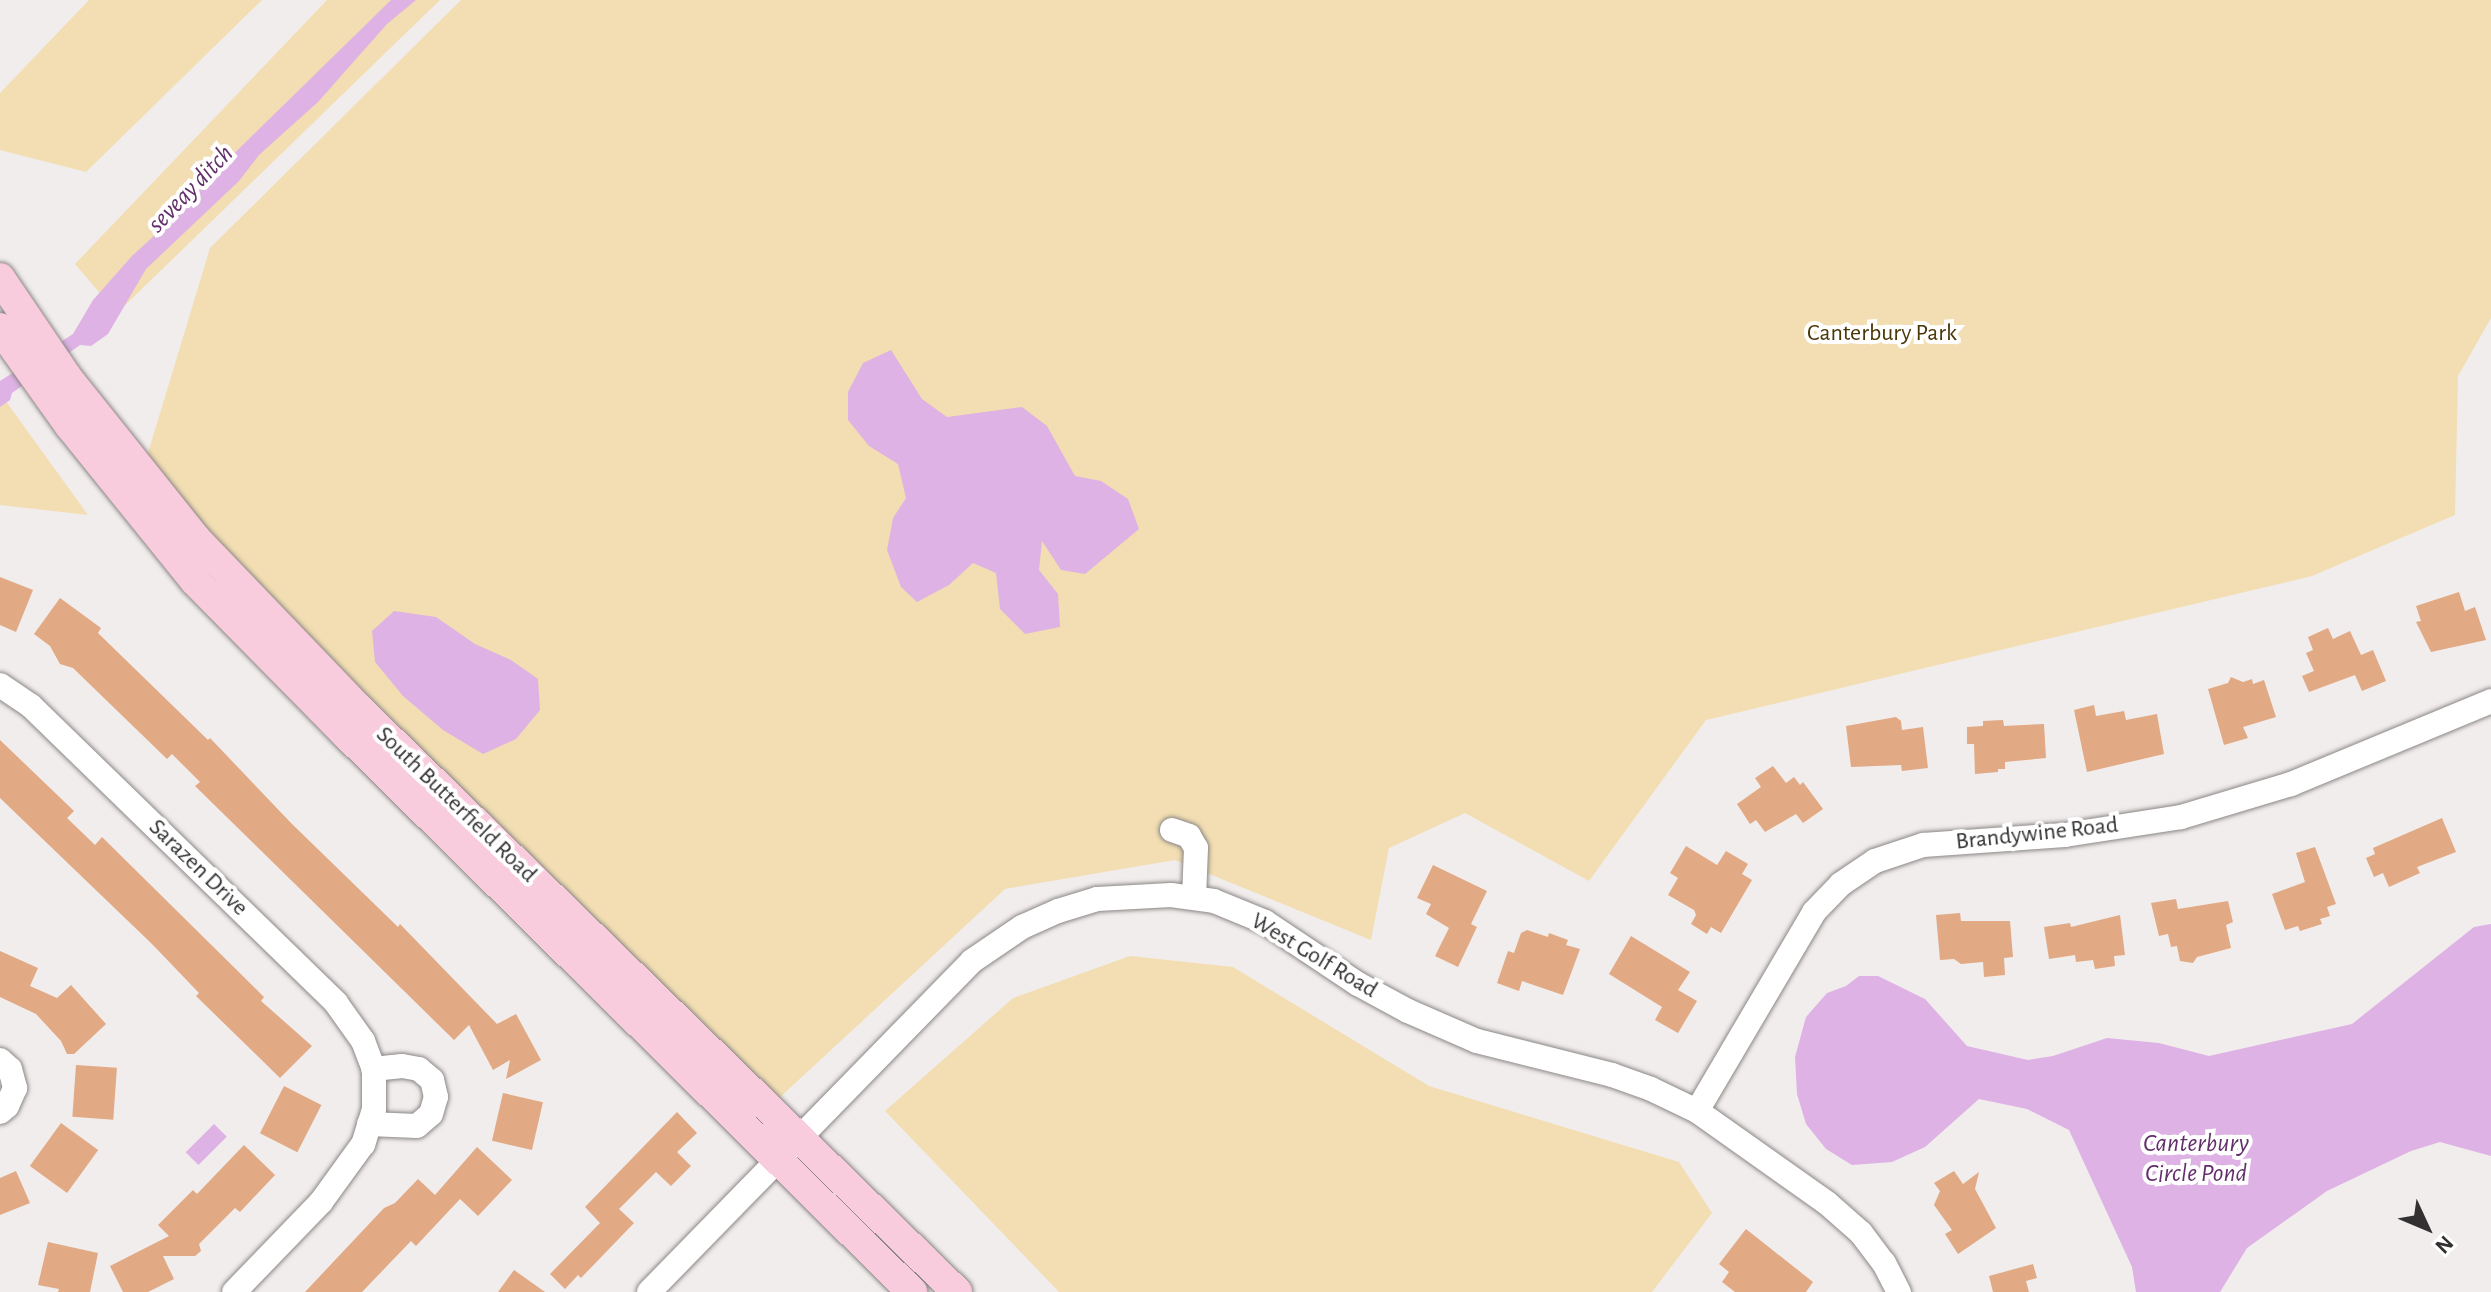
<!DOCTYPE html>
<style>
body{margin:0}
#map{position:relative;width:2491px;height:1292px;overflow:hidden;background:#f1edec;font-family:"Alegreya Sans",sans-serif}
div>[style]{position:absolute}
.green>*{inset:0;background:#f2deb2}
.water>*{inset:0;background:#deb2e4;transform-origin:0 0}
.building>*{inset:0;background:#e1a984;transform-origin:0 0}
.roads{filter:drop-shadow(0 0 2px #8b8786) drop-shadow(0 0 2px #8b8786)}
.minor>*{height:24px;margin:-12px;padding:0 12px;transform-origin:12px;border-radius:12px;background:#fff}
.major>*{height:30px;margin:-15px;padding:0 15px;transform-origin:15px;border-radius:15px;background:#f8cbdd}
span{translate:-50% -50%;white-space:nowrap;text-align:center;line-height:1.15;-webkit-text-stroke:8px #fff;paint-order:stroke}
.park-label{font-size:24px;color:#4a3706}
.street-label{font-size:24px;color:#323030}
.water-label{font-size:26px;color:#632f6b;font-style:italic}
.north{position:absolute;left:2387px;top:1188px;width:80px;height:80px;-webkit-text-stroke:6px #fff;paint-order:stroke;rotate:134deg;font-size:22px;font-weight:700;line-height:32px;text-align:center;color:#323030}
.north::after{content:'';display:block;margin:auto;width:28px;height:36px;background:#323030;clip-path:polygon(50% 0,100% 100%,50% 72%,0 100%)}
</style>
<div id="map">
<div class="green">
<div style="clip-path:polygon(89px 0,262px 0,86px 172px,0 150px,0 93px)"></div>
<div style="clip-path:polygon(327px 0,440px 0,117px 313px,75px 264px)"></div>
<div style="clip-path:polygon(461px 0,2491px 0,2491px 318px,2458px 376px,2455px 515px,2312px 576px,1706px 720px,1589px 881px,1465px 813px,1389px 848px,1371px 940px,1175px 860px,1005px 889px,777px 1100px,138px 486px,210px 248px)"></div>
<div style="clip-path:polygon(0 393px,88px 515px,0 505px)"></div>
<div style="clip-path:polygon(1130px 956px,1233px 967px,1429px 1086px,1679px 1162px,1712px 1213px,1652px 1292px,1059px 1292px,885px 1111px,1013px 998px)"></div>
</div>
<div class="water">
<div style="clip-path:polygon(391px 0,416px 0,387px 24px,318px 102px,259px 155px,239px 181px,146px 269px,108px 334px,91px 346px,80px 345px,12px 393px,10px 400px,0 407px,0 381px,73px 334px,93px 300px,132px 256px,191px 202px,206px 181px)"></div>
<div style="clip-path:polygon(891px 350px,922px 399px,947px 417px,1022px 407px,1047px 426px,1075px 476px,1101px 481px,1128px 499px,1139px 529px,1085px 574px,1061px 570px,1042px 541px,1039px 570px,1058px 594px,1060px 627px,1025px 634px,1000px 609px,996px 573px,973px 563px,949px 585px,917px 602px,901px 587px,887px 550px,893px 518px,906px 498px,898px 464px,869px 446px,848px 420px,848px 392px,863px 363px)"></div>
<div style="clip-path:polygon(394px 611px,436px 617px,475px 644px,511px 660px,538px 679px,540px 710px,516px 739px,483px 754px,443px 730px,403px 696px,375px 662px,372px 631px)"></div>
<div style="clip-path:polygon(2491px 924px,2491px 1156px,2440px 1142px,2411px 1151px,2327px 1191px,2247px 1248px,2220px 1292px,2136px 1292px,2132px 1267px,2069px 1130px,2027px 1109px,1979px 1099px,1925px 1147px,1892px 1162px,1852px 1165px,1826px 1149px,1806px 1124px,1797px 1094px,1795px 1057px,1806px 1017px,1827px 993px,1846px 986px,1859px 976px,1878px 976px,1925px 999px,1967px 1046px,2028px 1060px,2053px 1056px,2107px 1038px,2159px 1043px,2209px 1056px,2352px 1024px,2474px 927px)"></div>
<div style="left:214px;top:1124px;width:18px;height:40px;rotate:45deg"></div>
</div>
<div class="building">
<div style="clip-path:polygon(0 577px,33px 590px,16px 632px,0 625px)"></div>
<div style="clip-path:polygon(2459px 592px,2465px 611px,2475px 607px,2486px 640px,2431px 652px,2416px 622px,2421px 621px,2416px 606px)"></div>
<div style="clip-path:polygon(60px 598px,101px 628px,98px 633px,208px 740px,210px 738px,292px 824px,398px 927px,400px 924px,497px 1024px,516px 1014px,541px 1060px,506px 1079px,510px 1060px,493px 1070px,469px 1025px,454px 1040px,195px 786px,200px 782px,172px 754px,167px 759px,73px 668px,60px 664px,50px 646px,34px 634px)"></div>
<div style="clip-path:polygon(2328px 628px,2333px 639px,2350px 631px,2361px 655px,2373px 650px,2386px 681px,2362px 691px,2355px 675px,2309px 692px,2302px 676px,2314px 671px,2306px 653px,2313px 650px,2308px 637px)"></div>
<div style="clip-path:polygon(2231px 677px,2243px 682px,2252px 679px,2253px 684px,2264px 680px,2276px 717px,2243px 727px,2248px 738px,2224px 745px,2208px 689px,2228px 683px)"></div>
<div style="clip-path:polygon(2094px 705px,2096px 716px,2124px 711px,2126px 720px,2157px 714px,2164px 754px,2087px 772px,2074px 710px)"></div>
<div style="clip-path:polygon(1896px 717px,1901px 721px,1902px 730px,1923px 727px,1928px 768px,1902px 771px,1901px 765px,1851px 767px,1846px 726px)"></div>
<div style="clip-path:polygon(2003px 720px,2004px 726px,2044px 724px,2046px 758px,2005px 762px,2005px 769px,1998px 769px,1998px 772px,1975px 774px,1974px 744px,1967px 744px,1967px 727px,1983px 726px,1983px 721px)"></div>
<div style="clip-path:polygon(0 740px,74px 811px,67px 818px,95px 845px,102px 837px,264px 997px,261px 1001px,312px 1046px,280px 1078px,196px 996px,199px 993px,152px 944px,0 798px)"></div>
<div style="clip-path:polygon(1773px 766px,1786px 783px,1794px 777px,1800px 785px,1803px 782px,1823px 809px,1803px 823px,1796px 814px,1765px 832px,1756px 820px,1750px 824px,1737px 804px,1761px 787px,1755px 778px)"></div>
<div style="clip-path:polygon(2442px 818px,2456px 852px,2417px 867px,2420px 873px,2389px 887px,2383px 873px,2374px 877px,2366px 858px,2375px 854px,2373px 848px)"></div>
<div style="clip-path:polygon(1686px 846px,1717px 865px,1726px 851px,1748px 864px,1742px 874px,1752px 880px,1721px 933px,1711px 927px,1707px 934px,1691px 924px,1696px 915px,1694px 910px,1668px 895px,1678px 878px,1670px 873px)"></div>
<div style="clip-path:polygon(2315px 847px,2336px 904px,2327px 907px,2330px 916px,2320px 919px,2322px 924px,2300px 931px,2298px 926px,2285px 930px,2272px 894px,2305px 882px,2296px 853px)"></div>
<div style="clip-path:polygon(1433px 865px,1487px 891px,1471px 924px,1477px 927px,1458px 967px,1435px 956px,1449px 928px,1426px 914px,1431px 904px,1417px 898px)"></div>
<div style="clip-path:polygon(2176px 899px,2178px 909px,2228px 901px,2233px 922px,2226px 925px,2231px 948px,2197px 957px,2193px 963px,2180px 961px,2177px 946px,2171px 947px,2168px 934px,2159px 936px,2151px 903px)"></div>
<div style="clip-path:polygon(1960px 913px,1961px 921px,2010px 921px,2013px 957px,2004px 958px,2005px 975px,1984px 977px,1983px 962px,1961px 964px,1954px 959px,1940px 960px,1936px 915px)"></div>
<div style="clip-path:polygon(2120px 915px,2125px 955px,2114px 956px,2115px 966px,2095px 969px,2093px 960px,2076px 962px,2075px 955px,2049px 959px,2044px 927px,2070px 923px,2071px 927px)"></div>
<div style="clip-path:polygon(1527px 930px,1548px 937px,1549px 933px,1568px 940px,1566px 945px,1580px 949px,1563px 995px,1522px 981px,1519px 991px,1497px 983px,1508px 951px,1514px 953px,1521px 933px)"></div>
<div style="clip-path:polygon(1631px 936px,1690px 972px,1678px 990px,1697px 1001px,1678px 1033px,1655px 1020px,1662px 1007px,1609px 974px)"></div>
<div style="clip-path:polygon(0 951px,38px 968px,30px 986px,57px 998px,71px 985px,106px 1024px,74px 1054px,67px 1054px,61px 1041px,36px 1014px,0 997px)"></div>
<div style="left:76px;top:1065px;width:41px;height:52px;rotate:4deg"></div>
<div style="left:284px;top:1086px;width:42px;height:53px;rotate:27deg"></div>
<div style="left:503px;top:1093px;width:41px;height:49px;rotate:13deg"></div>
<div style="clip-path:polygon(677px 1112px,697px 1133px,677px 1152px,691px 1166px,671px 1186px,656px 1172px,619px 1209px,634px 1223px,581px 1278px,578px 1275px,565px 1289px,550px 1274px,600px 1223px,585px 1207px)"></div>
<div style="left:61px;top:1123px;width:46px;height:53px;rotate:36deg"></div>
<div style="clip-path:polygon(244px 1145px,275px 1175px,240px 1212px,235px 1208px,199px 1244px,201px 1251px,195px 1256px,163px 1256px,174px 1279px,148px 1292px,123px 1292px,110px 1266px,169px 1236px,158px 1225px,193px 1190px,197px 1194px)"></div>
<div style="clip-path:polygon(477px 1147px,512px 1180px,478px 1216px,460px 1199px,416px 1246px,411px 1241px,362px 1292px,305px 1292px,384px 1208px,395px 1203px,418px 1179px,435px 1195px)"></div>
<div style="clip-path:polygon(16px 1171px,30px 1203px,0 1215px,0 1178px)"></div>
<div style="clip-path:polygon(1954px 1171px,1963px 1184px,1979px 1172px,1975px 1189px,1996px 1228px,1958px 1254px,1945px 1234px,1952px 1230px,1934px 1205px,1940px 1191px,1934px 1183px)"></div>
<div style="clip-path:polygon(1746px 1229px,1813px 1282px,1806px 1292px,1735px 1292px,1722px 1282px,1729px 1272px,1719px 1264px)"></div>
<div style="clip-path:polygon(48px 1242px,98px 1253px,90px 1292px,58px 1292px,59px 1289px,38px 1285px)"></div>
<div style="clip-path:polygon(2033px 1264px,2037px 1278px,2026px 1281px,2029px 1292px,1993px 1292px,1989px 1276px)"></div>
<div style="clip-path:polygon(514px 1270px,545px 1292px,498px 1292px)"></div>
</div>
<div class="roads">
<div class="minor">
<div style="left:0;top:685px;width:37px;rotate:34deg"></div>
<div style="left:31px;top:706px;width:426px;rotate:44.2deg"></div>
<div style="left:336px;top:1003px;width:47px;rotate:54.6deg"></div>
<div style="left:363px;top:1041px;width:31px;rotate:69deg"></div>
<div style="left:374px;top:1070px;width:39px;rotate:90deg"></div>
<div style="left:374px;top:1109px;width:37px;rotate:107deg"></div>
<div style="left:363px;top:1144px;width:72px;rotate:125.9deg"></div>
<div style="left:321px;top:1202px;width:125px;rotate:134deg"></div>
<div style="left:1172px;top:830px;width:18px;rotate:19deg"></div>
<div style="left:1189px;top:836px;width:14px;rotate:60deg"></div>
<div style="left:1196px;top:848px;width:49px;rotate:92.3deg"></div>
<div style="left:0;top:1060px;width:13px;rotate:42deg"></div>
<div style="left:10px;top:1069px;width:20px;rotate:75deg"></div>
<div style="left:15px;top:1088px;width:20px;rotate:114deg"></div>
<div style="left:7px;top:1106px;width:9px;rotate:139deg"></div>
<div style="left:1697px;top:1111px;width:231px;rotate:-59.5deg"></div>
<div style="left:1814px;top:912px;width:39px;rotate:-46deg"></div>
<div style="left:1841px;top:884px;width:41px;rotate:-34.1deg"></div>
<div style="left:1875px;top:861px;width:51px;rotate:-18.4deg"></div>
<div style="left:1923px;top:845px;width:142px;rotate:-4deg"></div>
<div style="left:2065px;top:835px;width:117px;rotate:-8.8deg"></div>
<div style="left:2181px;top:817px;width:115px;rotate:-16.7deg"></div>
<div style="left:2291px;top:784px;width:217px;rotate:-22.5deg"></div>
<div style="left:369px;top:1124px;width:48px;rotate:2.4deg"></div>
<div style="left:417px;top:1126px;width:18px;rotate:-41deg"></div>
<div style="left:431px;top:1114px;width:18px;rotate:-74deg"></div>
<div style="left:436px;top:1097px;width:17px;rotate:-103deg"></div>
<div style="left:432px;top:1080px;width:17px;rotate:-140deg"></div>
<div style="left:419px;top:1069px;width:17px;rotate:-170deg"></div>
<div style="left:402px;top:1066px;width:29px;rotate:174deg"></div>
<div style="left:649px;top:1292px;width:462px;rotate:-45.7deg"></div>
<div style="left:972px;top:961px;width:60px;rotate:-34.2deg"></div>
<div style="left:1022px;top:927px;width:39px;rotate:-24deg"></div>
<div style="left:1058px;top:911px;width:41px;rotate:-17.1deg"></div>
<div style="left:1097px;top:899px;width:74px;rotate:-3.1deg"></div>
<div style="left:1171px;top:895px;width:43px;rotate:7.9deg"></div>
<div style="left:1214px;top:901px;width:55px;rotate:22.4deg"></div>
<div style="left:1265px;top:922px;width:112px;rotate:33.7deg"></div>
<div style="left:1358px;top:984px;width:57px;rotate:28.4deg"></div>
<div style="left:1408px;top:1011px;width:75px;rotate:23.5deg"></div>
<div style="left:1477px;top:1041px;width:139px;rotate:14.1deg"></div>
<div style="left:1612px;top:1075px;width:41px;rotate:19.7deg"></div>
<div style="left:1651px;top:1089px;width:51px;rotate:25.6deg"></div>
<div style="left:1697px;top:1111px;width:159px;rotate:35.3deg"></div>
<div style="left:1827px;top:1203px;width:45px;rotate:41.4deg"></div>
<div style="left:1861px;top:1233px;width:38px;rotate:53deg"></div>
<div style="left:1884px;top:1263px;width:33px;rotate:63deg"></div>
</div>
<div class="major">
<div style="left:0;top:278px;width:118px;rotate:56deg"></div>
<div style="left:66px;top:376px;width:208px;rotate:51.4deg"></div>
<div style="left:196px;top:539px;width:237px;rotate:46.2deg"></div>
<div style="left:360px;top:710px;width:834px;rotate:44.27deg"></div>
<div style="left:0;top:328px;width:120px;rotate:54.5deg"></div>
<div style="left:70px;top:426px;width:199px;rotate:51.1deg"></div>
<div style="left:195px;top:581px;width:212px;rotate:45.4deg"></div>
<div style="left:344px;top:732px;width:798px;rotate:44.59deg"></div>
</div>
</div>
<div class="park-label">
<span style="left:1882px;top:334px">Canterbury Park</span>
</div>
<div class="street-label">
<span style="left:456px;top:805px;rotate:44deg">South Butterfield Road</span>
<span style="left:2037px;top:834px;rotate:-6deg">Brandywine Road</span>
<span style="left:198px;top:868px;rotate:44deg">Sarazen Drive</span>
<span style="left:1314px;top:956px;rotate:31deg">West Golf Road</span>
</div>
<div class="water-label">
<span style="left:191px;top:189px;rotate:-46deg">seveay ditch</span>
<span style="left:2196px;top:1159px">Canterbury<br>Circle Pond</span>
</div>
<div class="north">N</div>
</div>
